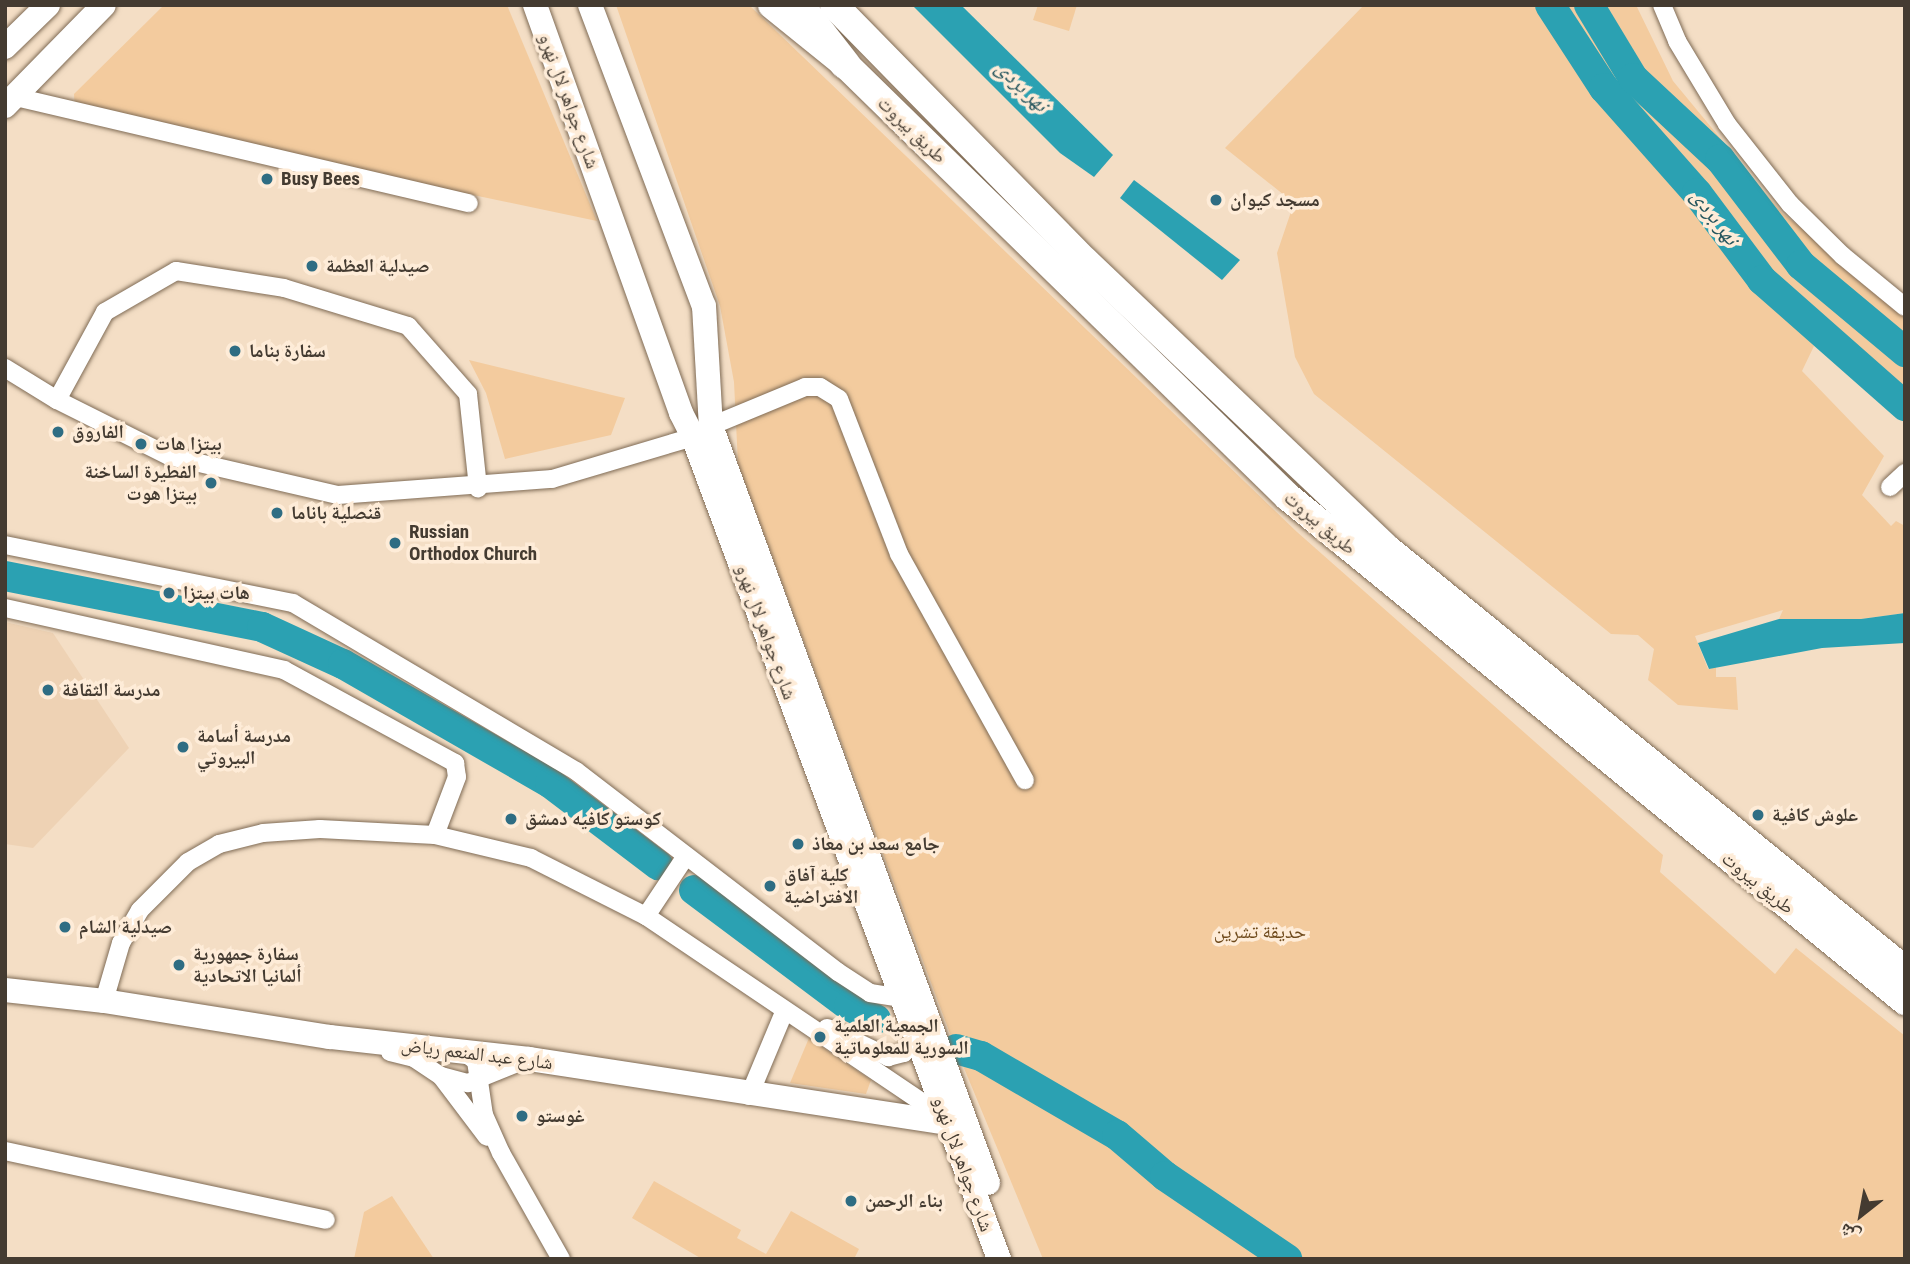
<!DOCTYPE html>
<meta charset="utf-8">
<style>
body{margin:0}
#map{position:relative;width:1910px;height:1264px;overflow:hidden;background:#f4dec5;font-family:"Roboto Condensed","Noto Naskh Arabic",sans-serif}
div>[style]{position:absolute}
.built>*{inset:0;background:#eed2b4}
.green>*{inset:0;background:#f3cb9e}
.water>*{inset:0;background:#2ba1b2}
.river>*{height:30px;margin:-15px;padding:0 15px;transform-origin:15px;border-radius:15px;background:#2ba1b2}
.roads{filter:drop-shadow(0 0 2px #7f6b55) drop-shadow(0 0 2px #7f6b55)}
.minor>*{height:18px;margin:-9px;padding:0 9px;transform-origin:9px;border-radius:9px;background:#fff}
.secondary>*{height:24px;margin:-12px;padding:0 12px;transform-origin:12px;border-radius:12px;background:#fff}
.primary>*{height:28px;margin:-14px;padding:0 14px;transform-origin:14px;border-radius:14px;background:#fff}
.trunk>*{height:30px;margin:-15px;padding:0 15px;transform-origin:15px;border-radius:15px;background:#fff}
.dots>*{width:19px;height:19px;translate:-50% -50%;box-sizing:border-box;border:4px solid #feecd8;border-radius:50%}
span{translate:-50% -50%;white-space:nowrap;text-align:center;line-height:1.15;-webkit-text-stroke:7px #feecd8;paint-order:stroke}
.street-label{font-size:19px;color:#443b31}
.poi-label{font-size:19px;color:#443b31;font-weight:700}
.left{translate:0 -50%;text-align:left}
.right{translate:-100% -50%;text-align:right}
.park-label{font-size:19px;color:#6e491a}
.water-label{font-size:21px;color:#25555d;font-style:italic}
.frame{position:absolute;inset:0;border:7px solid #443b31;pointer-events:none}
.north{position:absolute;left:1826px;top:1180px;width:70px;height:70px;-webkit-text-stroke:5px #feecd8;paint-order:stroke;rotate:211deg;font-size:19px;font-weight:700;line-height:28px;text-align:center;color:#443b31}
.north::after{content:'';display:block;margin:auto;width:24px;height:32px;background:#443b31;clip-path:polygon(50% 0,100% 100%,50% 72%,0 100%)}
</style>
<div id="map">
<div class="built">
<div style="clip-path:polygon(5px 622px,53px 633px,129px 748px,33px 848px,5px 844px)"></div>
</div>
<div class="green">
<div style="clip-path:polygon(164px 5px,507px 5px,597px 221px,75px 111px,74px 94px)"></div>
<div style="clip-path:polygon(616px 5px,749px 5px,1297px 532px,1663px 855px,1660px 872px,1775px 974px,1796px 948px,1905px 1036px,1905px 1259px,1043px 1259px,952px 1039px,738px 464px,734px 382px,720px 306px)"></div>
<div style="clip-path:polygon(1038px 5px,1077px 5px,1069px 31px,1033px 20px)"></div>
<div style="clip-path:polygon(1364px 5px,1546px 5px,1586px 77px,1814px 346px,1802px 371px,1884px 456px,1862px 495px,1891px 526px,1896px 521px,1905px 526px,1905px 613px,1861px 619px,1779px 619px,1783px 610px,1695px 636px,1708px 669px,1716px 667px,1716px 677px,1736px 677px,1738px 710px,1678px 705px,1648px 680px,1654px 649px,1638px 635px,1611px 634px,1314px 394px,1295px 357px,1277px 253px,1294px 203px,1225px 148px)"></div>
<div style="clip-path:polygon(1558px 5px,1636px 5px,1673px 81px,1782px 213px,1905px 309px,1905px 397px,1810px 315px,1766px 270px,1631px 107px)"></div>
<div style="clip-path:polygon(469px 360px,616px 396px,625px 398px,611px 435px,505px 459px,486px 393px)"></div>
<div style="clip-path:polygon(809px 1038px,871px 1080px,866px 1094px,790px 1083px)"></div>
<div style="clip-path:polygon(654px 1181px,741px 1230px,737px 1238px,766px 1254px,791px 1211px,859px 1249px,854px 1259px,702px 1259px,632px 1218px)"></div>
<div style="clip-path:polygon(392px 1196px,434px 1259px,354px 1259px,364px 1212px)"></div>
</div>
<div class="water">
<div style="clip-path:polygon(912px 5px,961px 5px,1113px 155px,1094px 177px,1060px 153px)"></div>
<div style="clip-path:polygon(1134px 180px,1240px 260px,1222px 280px,1120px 198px)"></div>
<div style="clip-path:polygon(1905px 613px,1905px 643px,1822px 648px,1709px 669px,1698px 643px,1779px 619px,1861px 619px)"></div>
<div style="clip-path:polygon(952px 1039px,1122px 1128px,1175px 1172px,1304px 1259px,1290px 1259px,1214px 1210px,1059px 1100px,959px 1055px)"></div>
</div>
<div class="river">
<div style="left:1550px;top:5px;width:99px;rotate:57deg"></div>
<div style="left:1604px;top:88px;width:140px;rotate:48.5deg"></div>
<div style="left:1697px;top:193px;width:109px;rotate:53.2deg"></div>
<div style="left:1762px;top:280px;width:191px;rotate:41.4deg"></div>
<div style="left:1589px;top:5px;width:85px;rotate:58.9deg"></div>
<div style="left:1633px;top:78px;width:119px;rotate:43deg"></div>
<div style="left:1720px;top:159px;width:133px;rotate:52.6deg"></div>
<div style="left:1801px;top:265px;width:136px;rotate:39.9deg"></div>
<div style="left:5px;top:576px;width:262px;rotate:11.2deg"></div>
<div style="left:262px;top:627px;width:89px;rotate:24.6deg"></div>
<div style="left:343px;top:664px;width:239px;rotate:29.9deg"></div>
<div style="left:550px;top:783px;width:136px;rotate:37.2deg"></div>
<div style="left:694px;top:890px;width:194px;rotate:36.8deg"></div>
<div style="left:849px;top:1006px;width:30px;rotate:26deg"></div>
<div style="left:956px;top:1049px;width:26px;rotate:16deg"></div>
<div style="left:981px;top:1056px;width:157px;rotate:30.2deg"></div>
<div style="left:1117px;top:1135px;width:63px;rotate:40.5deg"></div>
<div style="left:1165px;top:1176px;width:148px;rotate:34.2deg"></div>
</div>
<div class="roads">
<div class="minor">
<div style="left:1662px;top:5px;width:39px;rotate:67deg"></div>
<div style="left:1677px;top:41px;width:97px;rotate:58.9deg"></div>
<div style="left:1727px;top:124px;width:102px;rotate:51.8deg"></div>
<div style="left:1790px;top:204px;width:74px;rotate:44.5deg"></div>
<div style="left:1843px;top:256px;width:80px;rotate:39.4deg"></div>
<div style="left:16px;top:97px;width:465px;rotate:13.2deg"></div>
<div style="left:5px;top:368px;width:61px;rotate:31.6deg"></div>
<div style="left:57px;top:400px;width:125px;rotate:26.6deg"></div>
<div style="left:169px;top:456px;width:173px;rotate:13deg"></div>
<div style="left:338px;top:495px;width:215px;rotate:-4.3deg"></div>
<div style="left:552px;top:479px;width:147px;rotate:-16.6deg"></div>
<div style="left:57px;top:400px;width:100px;rotate:-61.4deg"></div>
<div style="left:105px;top:312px;width:82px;rotate:-30deg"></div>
<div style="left:176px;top:271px;width:109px;rotate:8.9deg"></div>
<div style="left:284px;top:288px;width:130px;rotate:17deg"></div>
<div style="left:408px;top:326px;width:91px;rotate:48.6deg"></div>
<div style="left:468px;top:394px;width:95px;rotate:83.9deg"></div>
<div style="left:711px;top:426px;width:102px;rotate:-22.5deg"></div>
<div style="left:805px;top:387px;width:15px"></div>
<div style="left:820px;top:387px;width:22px;rotate:32deg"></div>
<div style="left:839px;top:399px;width:166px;rotate:68.8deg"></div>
<div style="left:899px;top:554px;width:259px;rotate:60.9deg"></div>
<div style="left:1890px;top:487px;width:21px;rotate:-43deg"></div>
<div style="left:5px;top:545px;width:294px;rotate:11.4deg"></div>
<div style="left:293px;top:603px;width:329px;rotate:30.7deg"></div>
<div style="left:576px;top:771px;width:330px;rotate:37.5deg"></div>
<div style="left:838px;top:972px;width:38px;rotate:33deg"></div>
<div style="left:870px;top:993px;width:32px;rotate:9deg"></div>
<div style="left:5px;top:608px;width:286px;rotate:12.5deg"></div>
<div style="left:284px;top:670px;width:195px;rotate:28.5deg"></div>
<div style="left:455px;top:763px;width:14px;rotate:82deg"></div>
<div style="left:457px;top:777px;width:62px;rotate:110.8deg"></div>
<div style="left:646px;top:916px;width:72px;rotate:-56.3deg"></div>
<div style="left:104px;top:1001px;width:60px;rotate:-73.7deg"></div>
<div style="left:121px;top:943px;width:38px;rotate:-60deg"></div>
<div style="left:140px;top:910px;width:68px;rotate:-45deg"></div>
<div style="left:188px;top:862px;width:36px;rotate:-30deg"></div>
<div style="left:219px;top:844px;width:45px;rotate:-14deg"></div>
<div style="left:263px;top:833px;width:57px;rotate:-4deg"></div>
<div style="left:320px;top:829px;width:115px;rotate:3deg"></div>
<div style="left:435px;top:835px;width:99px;rotate:13.5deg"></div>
<div style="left:531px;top:858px;width:129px;rotate:26.8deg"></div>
<div style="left:646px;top:916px;width:363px;rotate:34deg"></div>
<div style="left:827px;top:1028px;width:68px;rotate:25.4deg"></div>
<div style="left:888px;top:1057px;width:16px;rotate:-14deg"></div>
<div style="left:904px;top:1053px;width:20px;rotate:-53deg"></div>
<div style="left:390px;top:1052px;width:25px;rotate:14deg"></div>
<div style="left:414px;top:1058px;width:32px;rotate:34deg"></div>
<div style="left:441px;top:1076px;width:76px;rotate:53deg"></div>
<div style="left:464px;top:1052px;width:15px;rotate:37deg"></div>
<div style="left:476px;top:1061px;width:55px;rotate:81.6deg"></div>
<div style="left:484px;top:1115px;width:42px;rotate:65.9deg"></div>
<div style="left:501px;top:1153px;width:122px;rotate:60.5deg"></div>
<div style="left:441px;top:1076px;width:28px;rotate:15deg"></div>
<div style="left:468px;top:1083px;width:58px;rotate:-22.2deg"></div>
<div style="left:749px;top:1096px;width:93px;rotate:-67.3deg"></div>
<div style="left:5px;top:1151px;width:328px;rotate:12.1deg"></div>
</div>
<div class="secondary">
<div style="left:535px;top:5px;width:433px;rotate:70.3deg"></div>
<div style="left:681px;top:413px;width:27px;rotate:63deg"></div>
<div style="left:693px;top:437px;width:877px;rotate:69.58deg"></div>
<div style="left:590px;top:5px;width:322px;rotate:69.3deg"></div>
<div style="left:704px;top:306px;width:120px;rotate:86.7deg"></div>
<div style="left:711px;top:426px;width:806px;rotate:69.9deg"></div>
<div style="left:5px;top:47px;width:60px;rotate:-44.3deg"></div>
<div style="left:5px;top:106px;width:141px;rotate:-45.6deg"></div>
<div style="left:5px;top:990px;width:100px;rotate:6.3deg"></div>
<div style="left:104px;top:1001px;width:229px;rotate:9.1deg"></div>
<div style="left:330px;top:1037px;width:200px;rotate:6.3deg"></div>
<div style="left:529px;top:1059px;width:424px;rotate:8.7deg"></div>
</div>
<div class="primary">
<div style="left:772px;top:5px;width:94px;rotate:38.9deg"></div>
<div style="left:845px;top:64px;width:619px;rotate:44.35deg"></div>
<div style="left:1288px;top:497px;width:797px;rotate:39.24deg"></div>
<div style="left:834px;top:5px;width:359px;rotate:45.6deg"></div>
<div style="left:1085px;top:261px;width:414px;rotate:43.6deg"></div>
<div style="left:1385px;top:547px;width:670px;rotate:39.13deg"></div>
</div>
<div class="trunk">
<div style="left:799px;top:5px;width:75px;rotate:52.1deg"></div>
</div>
</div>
<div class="dots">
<div style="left:267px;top:179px;background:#2f6d83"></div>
<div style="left:1216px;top:200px;background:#2f6d83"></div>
<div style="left:312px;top:266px;background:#2f6d83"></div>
<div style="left:235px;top:351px;background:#2f6d83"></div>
<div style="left:58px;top:432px;background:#2f6d83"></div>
<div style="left:141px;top:444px;background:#2f6d83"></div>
<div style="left:211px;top:483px;background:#2f6d83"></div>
<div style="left:277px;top:513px;background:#2f6d83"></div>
<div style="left:395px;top:543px;background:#2f6d83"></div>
<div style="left:169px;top:593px;background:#2f6d83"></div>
<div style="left:48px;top:690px;background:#2f6d83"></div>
<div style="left:183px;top:747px;background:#2f6d83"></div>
<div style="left:1758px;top:815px;background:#2f6d83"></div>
<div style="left:511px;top:819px;background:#2f6d83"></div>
<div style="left:798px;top:844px;background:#2f6d83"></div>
<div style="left:770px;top:886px;background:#2f6d83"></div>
<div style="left:65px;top:927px;background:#2f6d83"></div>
<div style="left:179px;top:965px;background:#2f6d83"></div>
<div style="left:820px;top:1037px;background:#2f6d83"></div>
<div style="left:522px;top:1116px;background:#2f6d83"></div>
<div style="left:851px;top:1201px;background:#2f6d83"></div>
</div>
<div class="street-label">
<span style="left:569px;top:101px;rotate:70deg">شارع جواهر لال نهرو</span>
<span style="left:912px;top:130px;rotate:44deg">طريق بيروت</span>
<span style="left:1320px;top:523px;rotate:40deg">طريق بيروت</span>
<span style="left:766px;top:632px;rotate:70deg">شارع جواهر لال نهرو</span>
<span style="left:1758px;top:883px;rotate:39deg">طريق بيروت</span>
<span style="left:477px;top:1054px;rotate:7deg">شارع عبد المنعم رياض</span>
<span style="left:963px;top:1164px;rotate:70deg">شارع جواهر لال نهرو</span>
</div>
<div class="poi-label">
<span class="left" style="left:281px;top:179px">Busy Bees</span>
<span class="left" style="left:1230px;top:200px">مسجد كيوان</span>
<span class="left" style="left:326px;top:266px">صيدلية العظمة</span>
<span class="left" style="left:249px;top:351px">سفارة بناما</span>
<span class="left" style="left:72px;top:432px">الفاروق</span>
<span class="left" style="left:155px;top:444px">بیتزا هات</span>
<span class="right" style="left:197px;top:483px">الفطيرة الساخنة<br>بيتزا هوت</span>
<span class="left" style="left:291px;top:513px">قنصلية باناما</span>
<span class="left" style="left:409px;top:543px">Russian<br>Orthodox Church</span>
<span class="left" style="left:183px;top:593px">هات بیتزا</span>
<span class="left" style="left:62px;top:690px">مدرسة الثقافة</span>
<span class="left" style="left:197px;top:747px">مدرسة أسامة<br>البيروتي</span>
<span class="left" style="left:1772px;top:815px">علوش كافية</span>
<span class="left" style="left:525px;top:819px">كوستو كافيه دمشق</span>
<span class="left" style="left:812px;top:844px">جامع سعد بن معاذ</span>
<span class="left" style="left:784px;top:886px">كلية آفاق<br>الافتراضية</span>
<span class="left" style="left:79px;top:927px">صيدلية الشام</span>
<span class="left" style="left:193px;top:965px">سفارة جمهورية<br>ألمانيا الاتحادية</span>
<span class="left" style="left:834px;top:1037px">الجمعية العلمية<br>السورية للمعلوماتية</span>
<span class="left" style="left:536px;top:1116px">غوستو</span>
<span class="left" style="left:865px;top:1201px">بناء الرحمن</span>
</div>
<div class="park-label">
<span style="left:1260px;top:932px">حديقة تشرين</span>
</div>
<div class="water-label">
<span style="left:1022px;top:86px;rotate:44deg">نهر بردى</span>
<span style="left:1715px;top:217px;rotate:53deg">نهر بردى</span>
</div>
<div class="frame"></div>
<div class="north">ش</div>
</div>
